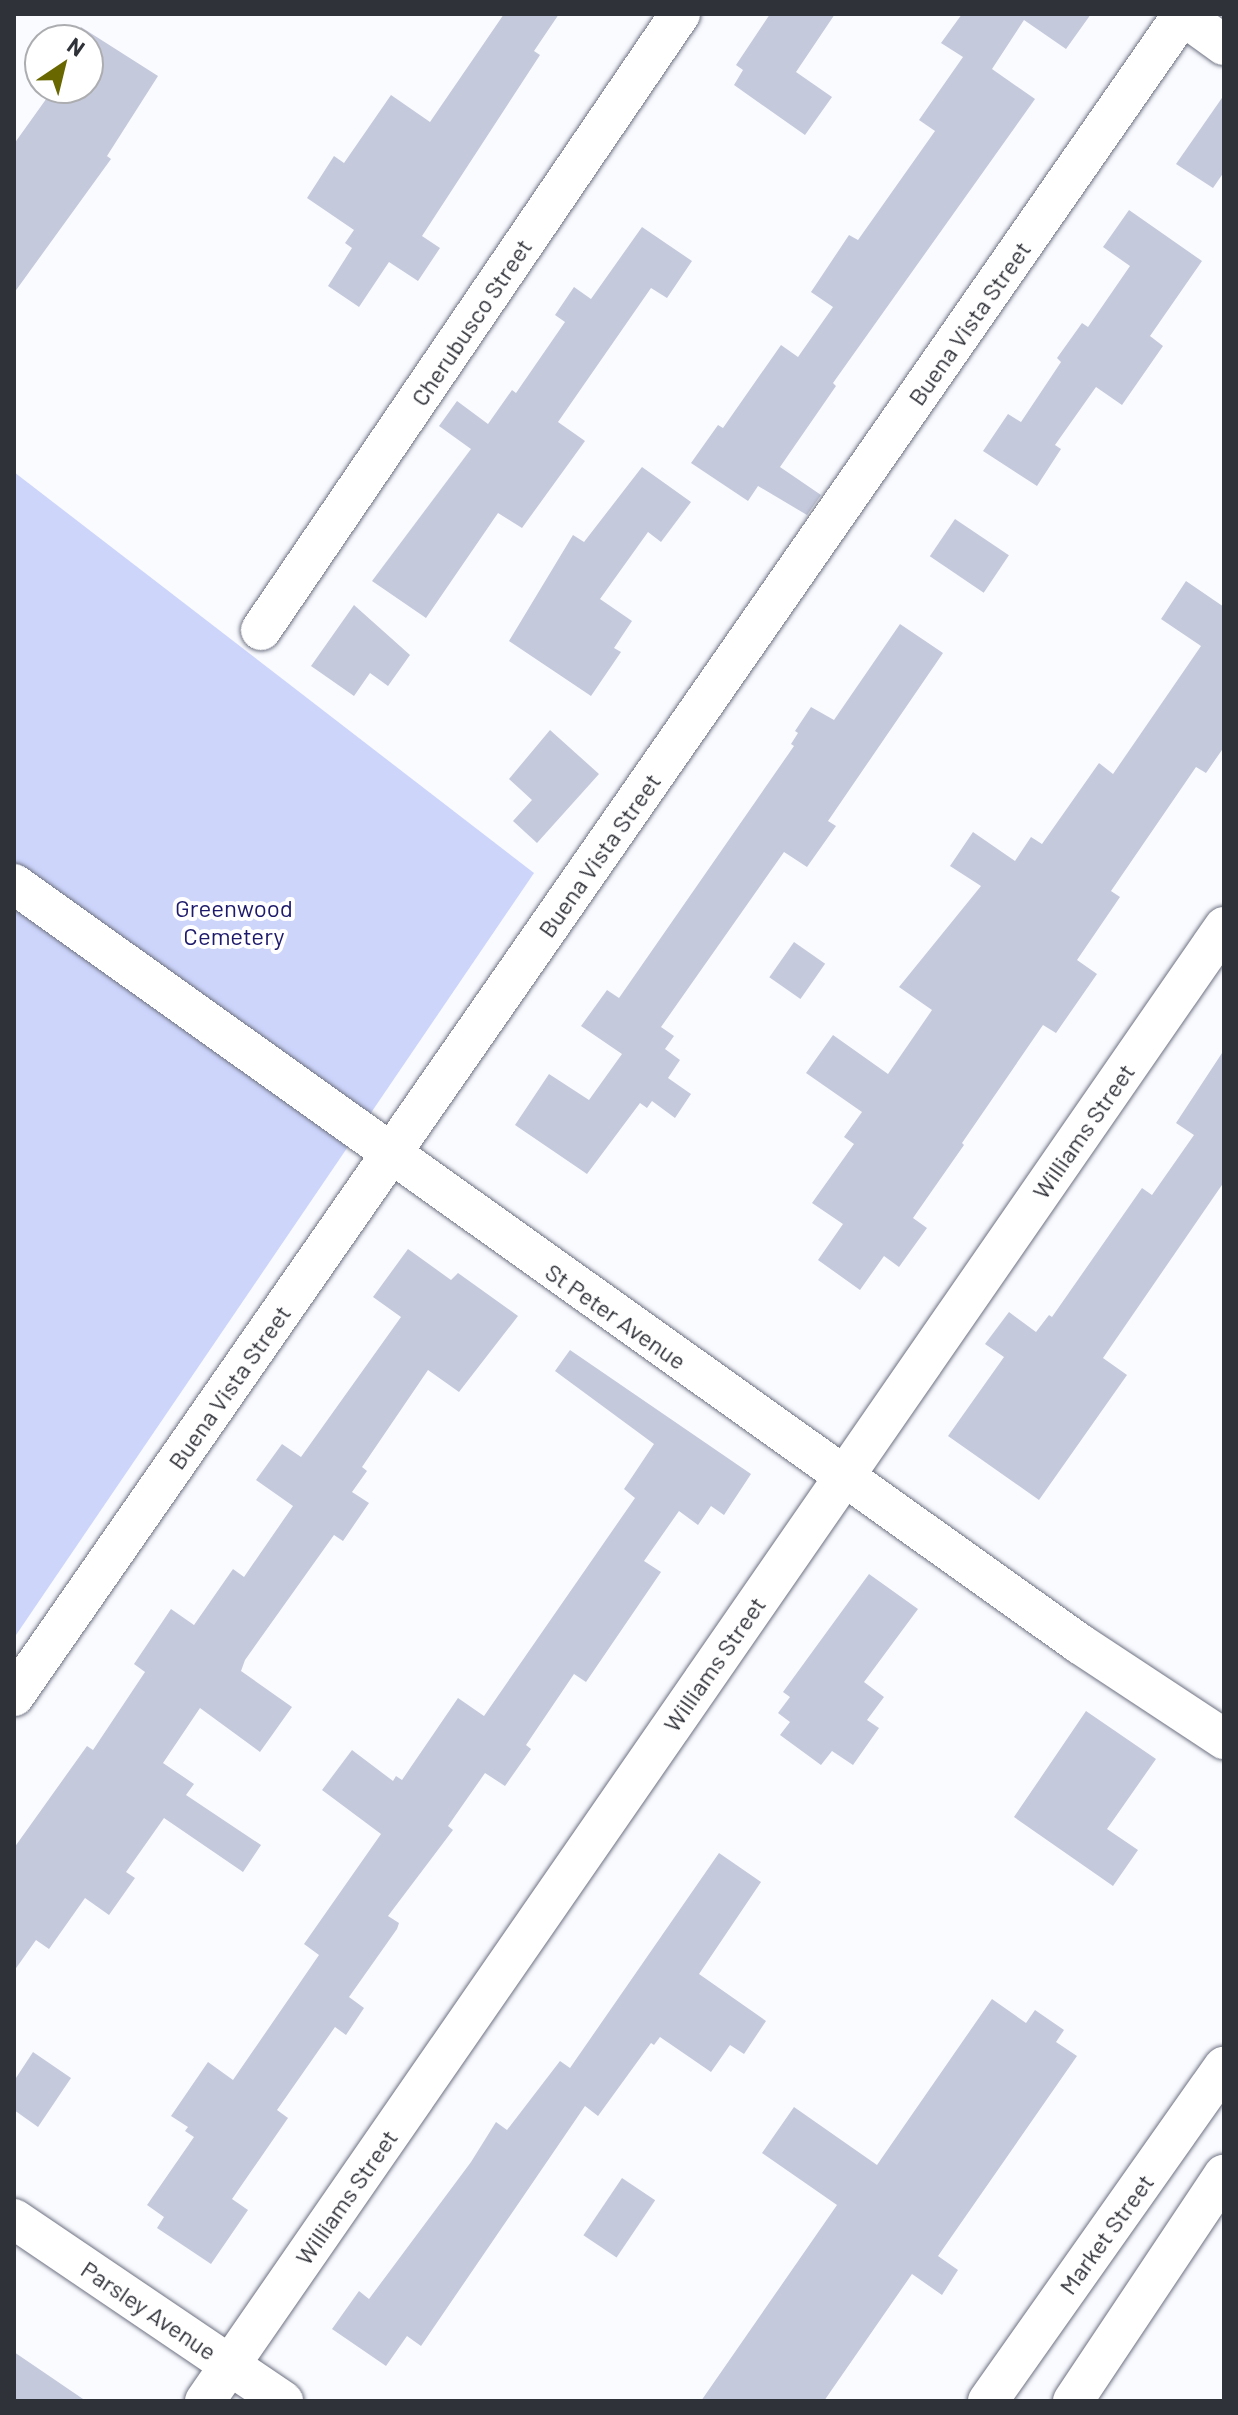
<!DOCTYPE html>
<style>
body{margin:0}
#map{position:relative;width:1238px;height:2415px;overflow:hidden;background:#fafbff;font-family:Barlow,sans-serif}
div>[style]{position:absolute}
.green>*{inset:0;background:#cdd5fb}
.building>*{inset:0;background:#c5c9dc;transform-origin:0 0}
.roads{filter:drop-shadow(0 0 2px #6e7282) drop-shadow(0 0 2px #6e7282)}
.minor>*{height:40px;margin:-20px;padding:0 20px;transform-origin:20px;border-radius:20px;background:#fff}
span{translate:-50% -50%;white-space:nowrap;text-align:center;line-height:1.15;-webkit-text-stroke:8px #fff;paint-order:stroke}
.street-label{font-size:24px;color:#303239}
.park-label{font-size:24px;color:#1e1a6b}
.frame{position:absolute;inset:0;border:16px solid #303239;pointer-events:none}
.north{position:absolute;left:24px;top:24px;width:80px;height:80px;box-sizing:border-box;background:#fff;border:2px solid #acadb0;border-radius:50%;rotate:35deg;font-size:22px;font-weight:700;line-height:32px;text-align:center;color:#303239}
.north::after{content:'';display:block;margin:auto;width:28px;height:36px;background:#696700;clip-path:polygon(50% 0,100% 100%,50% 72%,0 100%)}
</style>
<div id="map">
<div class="green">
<div style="clip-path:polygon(14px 472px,534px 873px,14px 1638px)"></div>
</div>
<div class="building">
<div style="clip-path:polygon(504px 14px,559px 14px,534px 51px,540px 55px,422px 236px,440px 248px,418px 281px,389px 262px,359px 307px,328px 286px,352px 248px,345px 243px,354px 230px,307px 198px,334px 156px,344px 163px,391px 95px,430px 122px)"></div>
<div style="clip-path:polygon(770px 14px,835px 14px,796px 72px,832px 97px,805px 135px,734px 85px,743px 70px,736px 65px)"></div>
<div style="clip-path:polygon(962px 14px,1091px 14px,1066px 49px,1024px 20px,992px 69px,1035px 99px,833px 383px,836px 386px,780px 467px,821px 495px,807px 515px,758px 486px,748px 501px,691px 463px,718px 425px,723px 428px,781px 345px,798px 357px,833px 307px,811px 292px,849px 235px,858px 240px,935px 131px,919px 120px,963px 57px,941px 43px)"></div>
<div style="clip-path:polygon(81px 27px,158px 76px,107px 156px,111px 159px,14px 293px,14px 144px,54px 88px,88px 88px,88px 40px,72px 40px)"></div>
<div style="clip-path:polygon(1224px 95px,1224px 172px,1213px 188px,1176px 164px)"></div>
<div style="clip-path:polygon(1129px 210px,1202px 261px,1150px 336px,1163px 346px,1122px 405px,1096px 387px,1055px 445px,1061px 449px,1037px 486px,983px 451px,1008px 414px,1021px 422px,1061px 362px,1057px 358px,1082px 323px,1088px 327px,1130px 266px,1103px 247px)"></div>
<div style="clip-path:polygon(642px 227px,692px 261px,667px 298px,651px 288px,558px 422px,585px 441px,522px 528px,498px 513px,426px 618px,372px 581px,471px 449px,439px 426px,457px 401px,488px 424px,512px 390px,516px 393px,565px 322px,555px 315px,574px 287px,591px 299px)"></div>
<div style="clip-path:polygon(642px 467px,691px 502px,661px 542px,648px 532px,600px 599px,632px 621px,614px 648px,621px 652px,591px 696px,509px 641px,573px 535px,584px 542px)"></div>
<div style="left:955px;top:519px;width:65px;height:45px;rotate:34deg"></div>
<div style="clip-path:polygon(1186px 581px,1224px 607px,1224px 747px,1206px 773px,1196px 767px,1111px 891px,1120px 897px,1077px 960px,1097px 974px,1056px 1033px,1043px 1025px,962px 1143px,964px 1145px,913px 1218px,927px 1228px,899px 1267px,884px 1256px,860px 1290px,818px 1260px,843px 1224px,812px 1203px,854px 1144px,844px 1137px,862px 1112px,806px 1073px,833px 1035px,888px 1074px,932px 1010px,899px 987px,981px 886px,950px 866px,973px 832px,1015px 861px,1031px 837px,1042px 844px,1099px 763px,1113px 774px,1201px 646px,1161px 619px)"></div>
<div style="clip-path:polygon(354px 605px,410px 655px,388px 686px,370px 673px,354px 696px,311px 666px)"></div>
<div style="clip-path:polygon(900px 624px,943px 653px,828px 821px,836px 826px,807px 867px,784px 852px,661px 1027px,674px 1036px,665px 1049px,680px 1060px,668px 1078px,691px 1094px,675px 1118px,652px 1101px,647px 1108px,640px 1103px,587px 1174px,515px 1125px,549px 1074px,589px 1100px,622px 1054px,581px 1026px,607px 990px,619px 998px,794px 746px,791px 744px,798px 733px,795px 731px,811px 707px,834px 720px)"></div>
<div style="clip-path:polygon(550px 730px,599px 774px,537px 843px,513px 821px,532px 800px,509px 779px)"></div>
<div style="left:794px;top:942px;width:38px;height:43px;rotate:35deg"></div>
<div style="clip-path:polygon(1224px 1050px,1224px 1182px,1103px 1358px,1127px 1375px,1039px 1500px,948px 1436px,1004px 1357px,985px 1344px,1009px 1312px,1036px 1332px,1049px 1315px,1052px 1317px,1142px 1188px,1152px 1195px,1194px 1135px,1176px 1123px)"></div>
<div style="clip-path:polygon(408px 1249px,451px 1280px,458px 1273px,518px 1316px,459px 1392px,428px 1370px,362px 1467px,367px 1471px,352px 1492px,369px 1503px,343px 1541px,334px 1535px,245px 1660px,241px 1671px,292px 1707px,260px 1752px,200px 1708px,163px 1763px,194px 1784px,186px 1795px,261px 1845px,243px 1872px,164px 1818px,126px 1872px,135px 1878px,109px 1915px,85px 1898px,49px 1949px,36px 1940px,14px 1971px,14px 1848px,87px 1746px,93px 1750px,145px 1672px,134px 1664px,171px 1609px,194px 1625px,233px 1569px,244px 1577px,293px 1506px,256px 1480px,282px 1444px,301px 1457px,401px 1317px,373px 1297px)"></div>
<div style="clip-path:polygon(570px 1350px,751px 1474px,724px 1515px,711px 1506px,698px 1525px,679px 1511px,644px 1561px,661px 1572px,586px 1682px,574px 1674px,526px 1745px,531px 1749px,505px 1786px,485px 1773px,448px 1826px,453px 1830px,388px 1916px,399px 1923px,397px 1929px,349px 1997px,364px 2008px,346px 2035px,335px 2027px,277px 2110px,288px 2118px,232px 2199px,248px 2210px,211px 2264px,157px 2228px,164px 2217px,147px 2205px,194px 2137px,185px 2131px,188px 2127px,171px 2116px,208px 2062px,233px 2080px,319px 1955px,304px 1944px,381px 1834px,322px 1790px,352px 1750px,393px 1781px,396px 1776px,402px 1780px,458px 1698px,484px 1716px,635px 1498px,624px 1489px,654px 1444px,555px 1371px)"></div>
<div style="clip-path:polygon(869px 1574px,918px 1609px,864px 1682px,884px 1697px,867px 1720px,879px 1728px,853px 1765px,832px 1751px,821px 1765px,780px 1735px,790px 1722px,778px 1713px,790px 1697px,783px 1692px)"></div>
<div style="clip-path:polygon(1086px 1711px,1156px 1759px,1107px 1829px,1138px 1850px,1113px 1886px,1014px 1817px)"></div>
<div style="clip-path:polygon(719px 1853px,761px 1882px,699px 1974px,766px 2021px,744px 2054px,730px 2045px,711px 2072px,660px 2037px,654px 2045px,651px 2043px,598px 2116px,585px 2106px,421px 2346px,407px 2336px,386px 2366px,332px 2329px,359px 2291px,369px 2299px,471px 2162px,496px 2122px,507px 2130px,560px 2061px,570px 2068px)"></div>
<div style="clip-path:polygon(992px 1999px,1026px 2023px,1035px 2010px,1064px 2030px,1056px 2042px,1077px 2056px,938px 2256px,958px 2270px,942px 2295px,912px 2274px,824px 2401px,701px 2401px,837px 2205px,762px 2153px,794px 2107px,877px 2165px)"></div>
<div style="clip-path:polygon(33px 2052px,71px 2078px,38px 2127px,14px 2110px,14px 2081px)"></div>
<div style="left:622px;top:2178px;width:40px;height:69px;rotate:34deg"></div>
<div style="clip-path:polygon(14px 2352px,86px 2401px,14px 2401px)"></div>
</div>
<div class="roads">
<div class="minor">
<div style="left:1181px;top:14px;width:53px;rotate:35.8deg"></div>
<div style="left:261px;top:630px;width:745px;rotate:-55.78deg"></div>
<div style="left:14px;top:884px;width:1309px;rotate:35.49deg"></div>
<div style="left:1080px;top:1644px;width:173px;rotate:33.4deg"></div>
<div style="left:14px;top:1696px;width:2048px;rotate:-55.2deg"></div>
<div style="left:14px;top:2219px;width:325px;rotate:34.1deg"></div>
<div style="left:205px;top:2401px;width:1792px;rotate:-55.34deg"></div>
<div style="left:988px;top:2401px;width:409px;rotate:-54.8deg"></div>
<div style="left:1073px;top:2401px;width:272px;rotate:-56.3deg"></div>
</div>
</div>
<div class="street-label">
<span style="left:471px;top:322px;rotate:-56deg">Cherubusco Street</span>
<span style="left:969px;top:323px;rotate:-55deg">Buena Vista Street</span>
<span style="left:599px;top:855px;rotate:-55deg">Buena Vista Street</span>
<span style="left:1083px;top:1131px;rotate:-55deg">Williams Street</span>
<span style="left:616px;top:1316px;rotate:35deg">St Peter Avenue</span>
<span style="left:229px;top:1387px;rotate:-55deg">Buena Vista Street</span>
<span style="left:714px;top:1664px;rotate:-55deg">Williams Street</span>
<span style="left:346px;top:2197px;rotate:-55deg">Williams Street</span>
<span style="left:1106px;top:2234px;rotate:-54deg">Market Street</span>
<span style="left:149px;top:2310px;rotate:34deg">Parsley Avenue</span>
</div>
<div class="park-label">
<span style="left:234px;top:922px">Greenwood<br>Cemetery</span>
</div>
<div class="frame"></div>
<div class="north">N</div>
</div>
